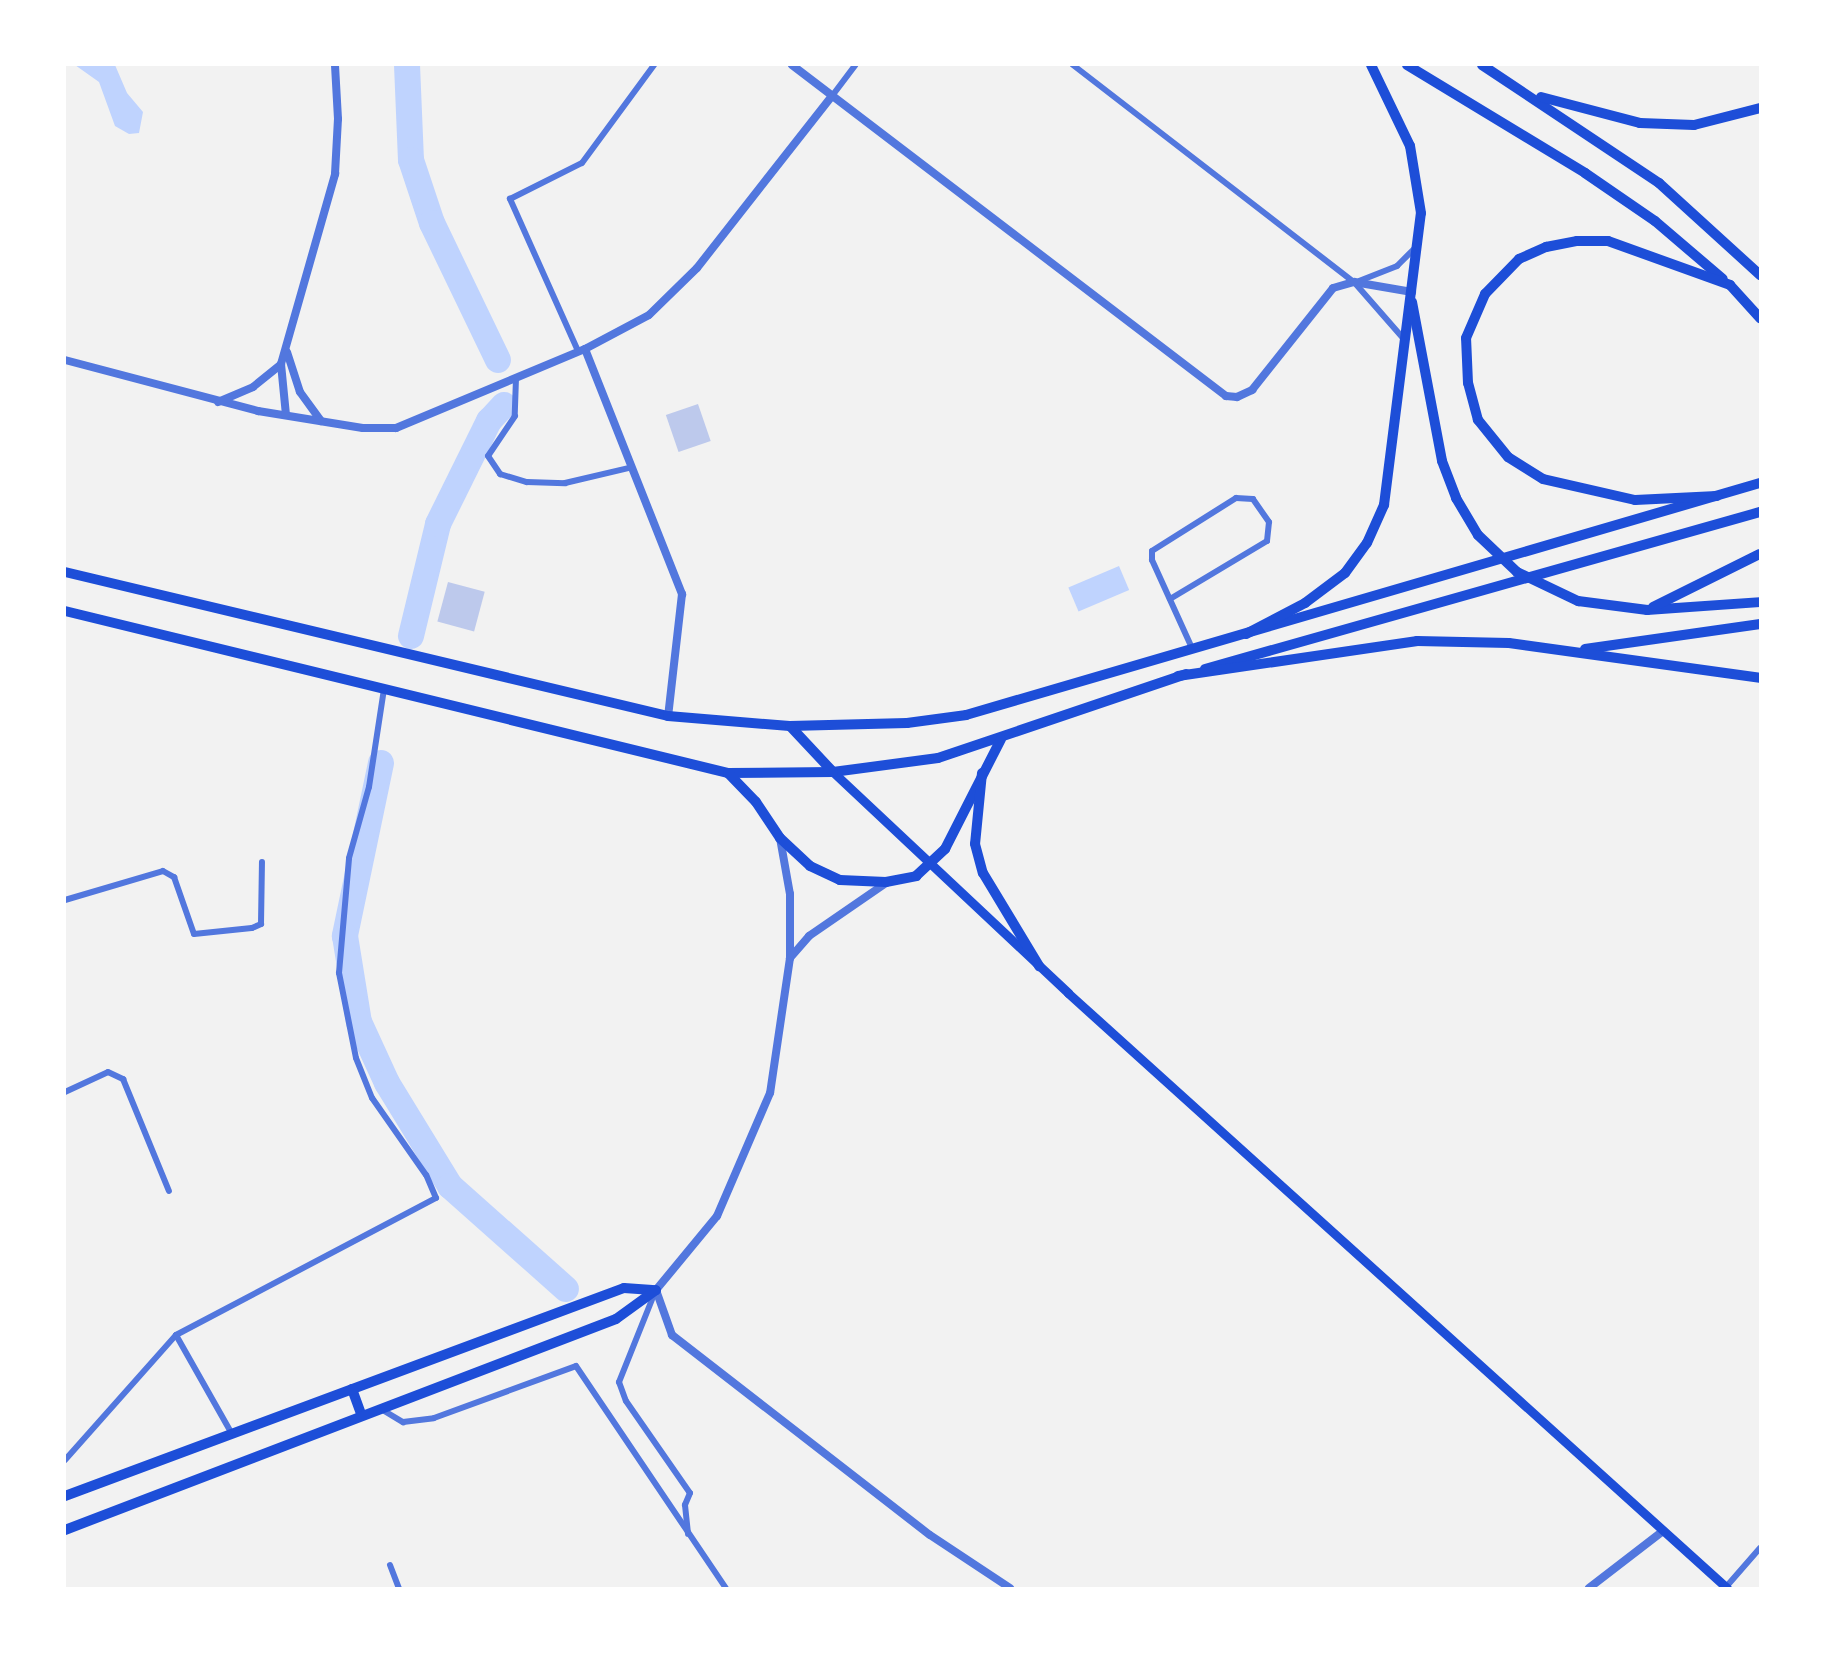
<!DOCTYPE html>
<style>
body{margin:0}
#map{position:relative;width:1825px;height:1653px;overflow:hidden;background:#f2f2f2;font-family:"PT Sans Narrow",sans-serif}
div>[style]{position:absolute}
.water>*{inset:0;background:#bfd3fe;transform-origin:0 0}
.river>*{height:26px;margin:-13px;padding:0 13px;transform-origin:13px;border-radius:13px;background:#bfd3fe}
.building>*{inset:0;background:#bdc9ec;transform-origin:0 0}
.minor>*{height:6px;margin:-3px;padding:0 3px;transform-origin:3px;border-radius:3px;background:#5277de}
.tertiary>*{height:8px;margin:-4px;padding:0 4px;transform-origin:4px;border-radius:4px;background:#5277de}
.secondary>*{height:9px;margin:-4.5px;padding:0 4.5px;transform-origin:4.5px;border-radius:4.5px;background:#1d4ed8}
.primary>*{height:10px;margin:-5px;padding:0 5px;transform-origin:5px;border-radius:5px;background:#1d4ed8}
.trunk>*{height:10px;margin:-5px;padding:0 5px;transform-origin:5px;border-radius:5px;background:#1d4ed8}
span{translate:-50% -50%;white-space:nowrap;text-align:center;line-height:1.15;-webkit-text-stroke:6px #fff;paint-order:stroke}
.frame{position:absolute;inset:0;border:66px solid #fff;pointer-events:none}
</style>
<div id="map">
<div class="water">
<div style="clip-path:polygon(75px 65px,115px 65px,127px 93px,143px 112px,139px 133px,129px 134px,115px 126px,99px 82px)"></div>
<div style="left:1119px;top:566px;width:26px;height:55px;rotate:67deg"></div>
</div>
<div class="river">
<div style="left:407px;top:65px;width:95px;rotate:87.6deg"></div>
<div style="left:411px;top:160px;width:66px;rotate:71.6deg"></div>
<div style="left:432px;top:223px;width:152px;rotate:64.3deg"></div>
<div style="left:411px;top:636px;width:115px;rotate:-76.4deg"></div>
<div style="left:438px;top:524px;width:115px;rotate:-63.7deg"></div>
<div style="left:489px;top:421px;width:22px;rotate:-47deg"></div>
<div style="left:381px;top:763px;width:177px;rotate:101.8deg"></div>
<div style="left:345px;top:936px;width:87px;rotate:80.8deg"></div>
<div style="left:359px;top:1022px;width:67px;rotate:65.3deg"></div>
<div style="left:387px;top:1083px;width:121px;rotate:58.5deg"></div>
<div style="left:450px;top:1186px;width:155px;rotate:41.6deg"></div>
</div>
<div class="building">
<div style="left:698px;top:404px;width:39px;height:34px;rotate:71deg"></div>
<div style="left:448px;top:582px;width:38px;height:41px;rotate:15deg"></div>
</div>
<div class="minor">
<div style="left:1073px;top:65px;width:355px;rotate:37.7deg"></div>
<div style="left:1354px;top:282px;width:74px;rotate:48.8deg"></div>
<div style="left:832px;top:96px;width:39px;rotate:-53deg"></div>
<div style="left:1359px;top:281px;width:41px;rotate:-21.5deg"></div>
<div style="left:1397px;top:266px;width:25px;rotate:-45deg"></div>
<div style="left:578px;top:351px;width:167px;rotate:-114.1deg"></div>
<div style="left:510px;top:199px;width:80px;rotate:-26.6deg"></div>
<div style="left:582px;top:163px;width:122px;rotate:-53.7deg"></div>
<div style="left:516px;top:378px;width:38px;rotate:92deg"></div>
<div style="left:515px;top:416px;width:48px;rotate:124deg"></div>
<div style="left:488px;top:456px;width:22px;rotate:56deg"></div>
<div style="left:500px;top:474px;width:28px;rotate:17deg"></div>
<div style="left:527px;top:482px;width:38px;rotate:2deg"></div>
<div style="left:565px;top:483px;width:66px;rotate:-13.2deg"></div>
<div style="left:1170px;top:599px;width:113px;rotate:-30.9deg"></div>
<div style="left:1267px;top:541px;width:19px;rotate:-84deg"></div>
<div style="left:1269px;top:522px;width:28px;rotate:-125deg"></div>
<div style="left:1253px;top:499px;width:17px;rotate:-177deg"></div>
<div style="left:1236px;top:498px;width:99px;rotate:147.8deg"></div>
<div style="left:1152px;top:551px;width:9px;rotate:90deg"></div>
<div style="left:1152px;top:560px;width:97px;rotate:65.6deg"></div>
<div style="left:65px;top:900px;width:102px;rotate:-16.5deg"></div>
<div style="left:163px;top:871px;width:13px;rotate:29deg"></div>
<div style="left:174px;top:877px;width:60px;rotate:70.7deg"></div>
<div style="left:194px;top:934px;width:58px;rotate:-5.9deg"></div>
<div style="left:252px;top:928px;width:10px;rotate:-24deg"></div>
<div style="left:261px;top:924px;width:62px;rotate:-89.1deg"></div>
<div style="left:65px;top:1092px;width:47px;rotate:-24.9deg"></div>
<div style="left:108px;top:1072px;width:17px;rotate:25deg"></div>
<div style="left:123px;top:1079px;width:121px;rotate:67.7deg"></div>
<div style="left:655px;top:1292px;width:97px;rotate:111.8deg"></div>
<div style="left:619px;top:1382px;width:20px;rotate:70deg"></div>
<div style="left:626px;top:1401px;width:112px;rotate:55.2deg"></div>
<div style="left:690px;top:1493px;width:13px;rotate:113deg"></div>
<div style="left:685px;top:1505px;width:29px;rotate:84deg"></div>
<div style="left:176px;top:1335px;width:114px;rotate:60.5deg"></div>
<div style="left:381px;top:1409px;width:26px;rotate:31deg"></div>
<div style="left:403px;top:1422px;width:31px;rotate:-7deg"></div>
<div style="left:434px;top:1418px;width:151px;rotate:-20.1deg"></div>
<div style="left:576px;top:1366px;width:268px;rotate:56deg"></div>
<div style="left:65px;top:1460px;width:167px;rotate:-48.4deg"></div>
<div style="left:176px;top:1335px;width:294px;rotate:-27.8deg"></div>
<div style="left:436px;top:1198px;width:25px;rotate:-113deg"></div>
<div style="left:426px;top:1175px;width:94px;rotate:-125deg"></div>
<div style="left:372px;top:1098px;width:43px;rotate:-111.8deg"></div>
<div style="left:356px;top:1058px;width:87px;rotate:-101.3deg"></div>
<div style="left:339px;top:973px;width:115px;rotate:-85deg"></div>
<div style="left:349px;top:858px;width:74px;rotate:-74.3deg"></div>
<div style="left:369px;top:787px;width:99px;rotate:-81.3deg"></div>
<div style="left:390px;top:1565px;width:25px;rotate:69deg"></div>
<div style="left:1726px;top:1587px;width:52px;rotate:-48.9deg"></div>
</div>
<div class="tertiary">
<div style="left:792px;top:65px;width:546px;rotate:37.33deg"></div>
<div style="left:1226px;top:396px;width:11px;rotate:5deg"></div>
<div style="left:1237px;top:397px;width:17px;rotate:-25deg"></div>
<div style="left:1252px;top:390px;width:130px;rotate:-51.5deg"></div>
<div style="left:1333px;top:288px;width:22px;rotate:-16deg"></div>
<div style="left:1354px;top:282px;width:59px;rotate:9.8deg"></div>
<div style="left:585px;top:349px;width:264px;rotate:68.4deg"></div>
<div style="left:682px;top:594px;width:123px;rotate:96.5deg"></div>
<div style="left:287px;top:352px;width:42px;rotate:72deg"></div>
<div style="left:300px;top:392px;width:36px;rotate:54deg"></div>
<div style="left:65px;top:360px;width:200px;rotate:14.8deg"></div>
<div style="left:258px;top:411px;width:106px;rotate:9.2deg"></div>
<div style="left:363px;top:428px;width:33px"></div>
<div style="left:396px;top:428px;width:205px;rotate:-22.7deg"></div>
<div style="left:585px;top:349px;width:72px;rotate:-28deg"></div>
<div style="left:649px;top:315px;width:67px;rotate:-44.4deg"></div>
<div style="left:697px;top:268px;width:219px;rotate:-51.9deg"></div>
<div style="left:218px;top:402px;width:38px;rotate:-23deg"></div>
<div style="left:253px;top:387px;width:36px;rotate:-39deg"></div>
<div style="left:286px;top:415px;width:51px;rotate:-95.6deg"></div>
<div style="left:281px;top:364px;width:198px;rotate:-74.1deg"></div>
<div style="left:335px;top:174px;width:55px;rotate:-86.9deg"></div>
<div style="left:338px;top:119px;width:54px;rotate:-93.2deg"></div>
<div style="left:780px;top:838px;width:57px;rotate:79.9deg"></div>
<div style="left:790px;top:894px;width:64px;rotate:90deg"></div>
<div style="left:790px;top:958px;width:136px;rotate:98.4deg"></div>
<div style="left:770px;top:1093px;width:134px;rotate:113.3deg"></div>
<div style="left:717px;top:1216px;width:96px;rotate:129.5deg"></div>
<div style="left:656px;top:1290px;width:48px;rotate:70.4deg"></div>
<div style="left:672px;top:1335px;width:326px;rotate:37.8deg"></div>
<div style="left:930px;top:1535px;width:96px;rotate:33.5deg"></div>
<div style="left:790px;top:958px;width:29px;rotate:-49deg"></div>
<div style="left:809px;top:936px;width:93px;rotate:-34.5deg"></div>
<div style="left:1589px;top:1588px;width:93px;rotate:-37.6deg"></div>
</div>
<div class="secondary">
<div style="left:833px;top:772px;width:323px;rotate:43.2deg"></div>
<div style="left:1068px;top:993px;width:888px;rotate:42.08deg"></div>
</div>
<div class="primary">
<div style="left:65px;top:572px;width:620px;rotate:13.43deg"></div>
<div style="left:668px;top:716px;width:122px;rotate:4.7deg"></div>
<div style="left:790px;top:726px;width:117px;rotate:-1.5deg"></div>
<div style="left:907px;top:723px;width:60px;rotate:-7.7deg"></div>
<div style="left:966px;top:715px;width:827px;rotate:-16.29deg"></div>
<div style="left:65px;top:611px;width:683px;rotate:13.73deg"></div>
<div style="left:728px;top:773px;width:105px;rotate:-0.5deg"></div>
<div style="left:833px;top:772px;width:106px;rotate:-7.6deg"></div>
<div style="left:938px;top:758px;width:262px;rotate:-18.7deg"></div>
<div style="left:1205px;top:669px;width:577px;rotate:-15.8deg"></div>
<div style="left:790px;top:726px;width:63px;rotate:46.9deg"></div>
<div style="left:728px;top:773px;width:40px;rotate:46deg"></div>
<div style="left:756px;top:802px;width:43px;rotate:56.3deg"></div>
<div style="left:780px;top:838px;width:41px;rotate:43deg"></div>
<div style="left:810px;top:866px;width:33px;rotate:25deg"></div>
<div style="left:840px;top:880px;width:46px;rotate:2.5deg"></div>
<div style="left:886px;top:882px;width:31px;rotate:-11deg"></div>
<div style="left:916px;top:876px;width:40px;rotate:-43deg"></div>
<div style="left:945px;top:849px;width:123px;rotate:-63deg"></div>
<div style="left:982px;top:773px;width:71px;rotate:95.6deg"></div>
<div style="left:975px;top:844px;width:30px;rotate:75deg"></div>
<div style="left:983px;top:873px;width:109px;rotate:58.9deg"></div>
<div style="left:352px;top:1389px;width:27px;rotate:70deg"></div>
<div style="left:65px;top:1496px;width:596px;rotate:-20.41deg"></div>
<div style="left:624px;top:1288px;width:32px;rotate:4deg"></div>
<div style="left:65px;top:1530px;width:590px;rotate:-20.95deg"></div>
<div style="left:616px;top:1319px;width:49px;rotate:-35.9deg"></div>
</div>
<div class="trunk">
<div style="left:1407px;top:65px;width:208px;rotate:31.2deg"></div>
<div style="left:1585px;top:173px;width:85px;rotate:34.4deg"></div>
<div style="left:1655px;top:221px;width:89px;rotate:40.5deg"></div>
<div style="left:1482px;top:65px;width:213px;rotate:33.7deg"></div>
<div style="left:1659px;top:183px;width:137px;rotate:42.3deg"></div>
<div style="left:1541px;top:97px;width:102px;rotate:14.7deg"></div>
<div style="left:1640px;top:123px;width:54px;rotate:2.1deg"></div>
<div style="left:1694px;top:125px;width:68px;rotate:-14.4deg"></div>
<div style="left:1412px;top:302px;width:162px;rotate:79.3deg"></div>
<div style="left:1442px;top:461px;width:40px;rotate:69deg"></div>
<div style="left:1456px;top:498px;width:43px;rotate:59.3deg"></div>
<div style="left:1478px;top:535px;width:54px;rotate:43.5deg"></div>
<div style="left:1517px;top:572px;width:68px;rotate:25.4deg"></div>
<div style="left:1578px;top:601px;width:70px;rotate:7.4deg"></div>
<div style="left:1647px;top:610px;width:113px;rotate:-4deg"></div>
<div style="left:1717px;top:496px;width:82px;rotate:177.2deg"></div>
<div style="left:1635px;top:500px;width:94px;rotate:-167.1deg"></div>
<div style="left:1543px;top:479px;width:41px;rotate:-147.8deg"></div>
<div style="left:1508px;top:457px;width:48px;rotate:-129deg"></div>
<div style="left:1478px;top:420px;width:38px;rotate:-105deg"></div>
<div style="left:1468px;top:383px;width:45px;rotate:-92.5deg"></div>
<div style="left:1466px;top:338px;width:48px;rotate:-66.6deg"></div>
<div style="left:1485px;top:294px;width:49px;rotate:-45.8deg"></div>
<div style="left:1519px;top:259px;width:30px;rotate:-24deg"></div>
<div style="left:1546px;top:247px;width:32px;rotate:-11deg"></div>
<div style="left:1577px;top:241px;width:31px"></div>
<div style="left:1608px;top:241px;width:130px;rotate:19.8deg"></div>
<div style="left:1730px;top:285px;width:45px;rotate:47.7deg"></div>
<div style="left:1653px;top:607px;width:119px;rotate:-26.4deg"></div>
<div style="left:1246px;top:634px;width:67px;rotate:-27.7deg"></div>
<div style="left:1305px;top:603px;width:50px;rotate:-36.9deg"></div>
<div style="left:1345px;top:573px;width:37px;rotate:-54deg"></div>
<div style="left:1367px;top:543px;width:42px;rotate:-65.9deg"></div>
<div style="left:1384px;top:505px;width:294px;rotate:-82.8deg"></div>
<div style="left:1421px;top:213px;width:68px;rotate:-99.3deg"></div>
<div style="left:1410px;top:146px;width:90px;rotate:-115.7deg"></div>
<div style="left:1585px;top:649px;width:177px;rotate:-8.1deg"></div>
<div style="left:1178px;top:676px;width:242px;rotate:-8.3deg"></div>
<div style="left:1417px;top:641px;width:92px;rotate:1.2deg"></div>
<div style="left:1509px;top:643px;width:253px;rotate:7.9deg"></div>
</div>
<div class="frame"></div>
</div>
